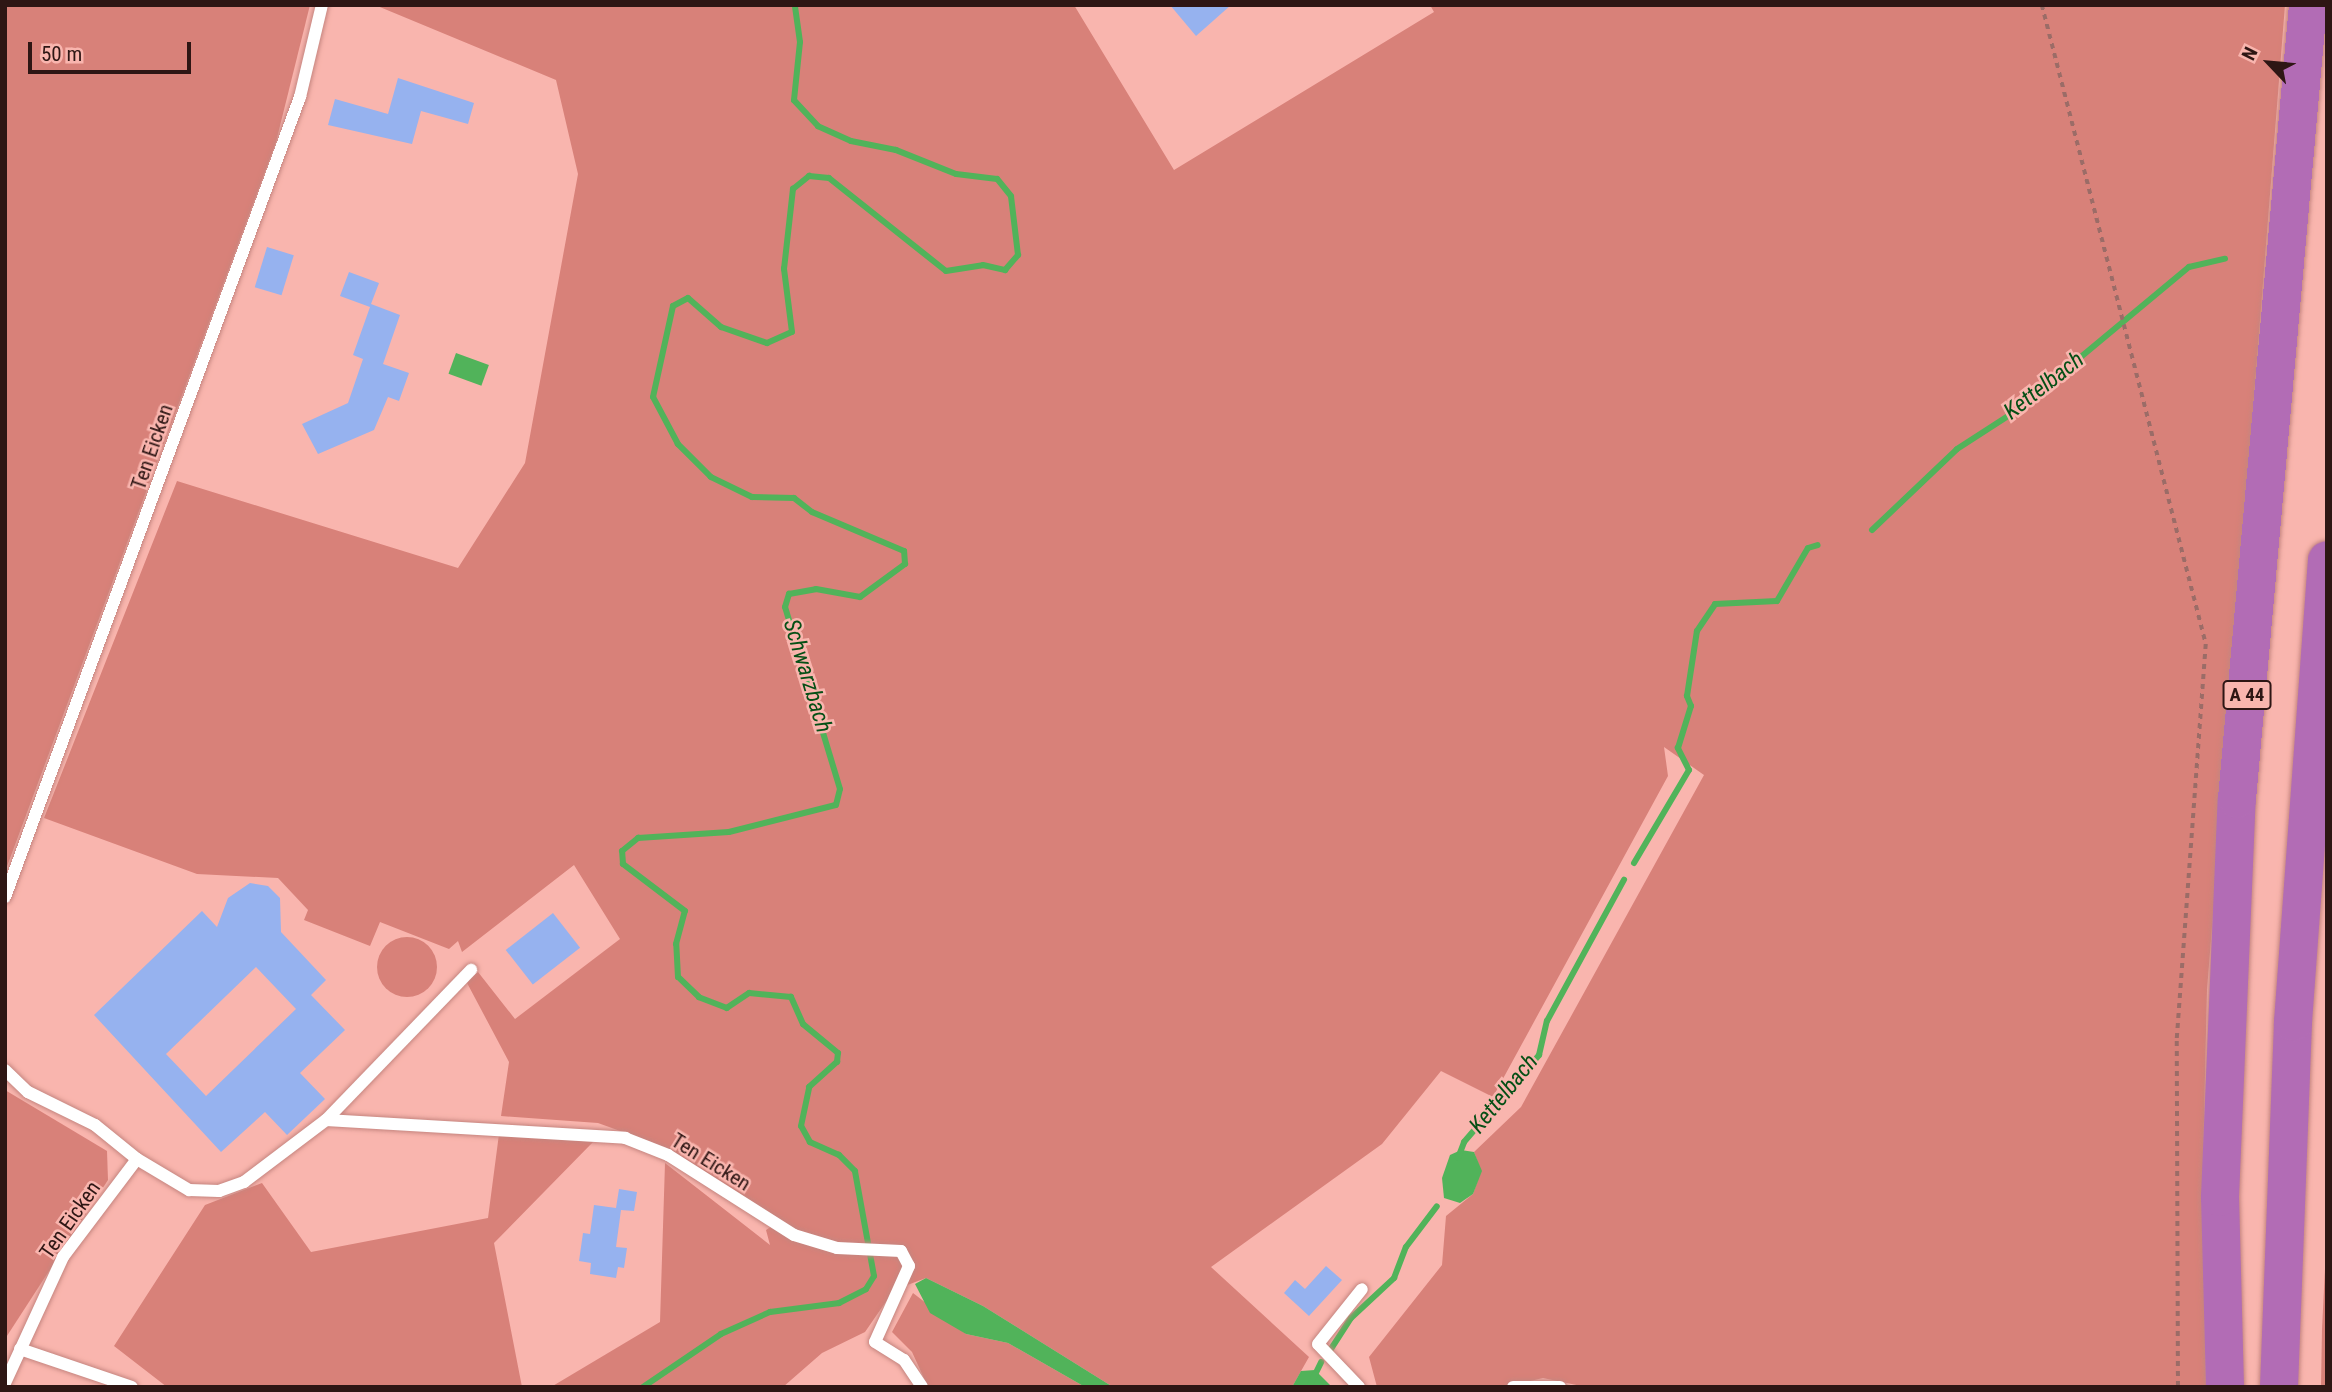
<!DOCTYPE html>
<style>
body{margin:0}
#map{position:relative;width:2332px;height:1392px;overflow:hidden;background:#f9b5ae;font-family:"Roboto Condensed",sans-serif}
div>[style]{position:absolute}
.green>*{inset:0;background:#d88179}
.round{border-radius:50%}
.water>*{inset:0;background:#51b35a;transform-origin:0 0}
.stream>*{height:6px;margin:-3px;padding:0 3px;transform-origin:3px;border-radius:3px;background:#51b35a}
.building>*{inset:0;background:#96b2ef;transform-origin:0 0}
.path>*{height:3.5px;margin-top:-1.75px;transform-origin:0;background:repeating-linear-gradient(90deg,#9b6c67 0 5px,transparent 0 10px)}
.roads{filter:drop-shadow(0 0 2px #c5857f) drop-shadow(0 0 2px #c5857f)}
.service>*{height:12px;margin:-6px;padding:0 6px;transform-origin:6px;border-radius:6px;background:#fff}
.motorway>*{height:38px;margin:-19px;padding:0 19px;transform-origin:19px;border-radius:19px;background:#b26cb5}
span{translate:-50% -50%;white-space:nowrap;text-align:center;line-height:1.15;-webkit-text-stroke:5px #f9b5ae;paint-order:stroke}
.shield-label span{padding:2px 5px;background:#f9b5ae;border:2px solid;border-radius:5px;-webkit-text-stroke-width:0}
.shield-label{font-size:19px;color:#2e1614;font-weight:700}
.street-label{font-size:21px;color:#2e1614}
.water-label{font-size:23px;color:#054f15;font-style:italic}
.frame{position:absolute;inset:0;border:7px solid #2e1614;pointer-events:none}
.north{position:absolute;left:2234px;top:28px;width:70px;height:70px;-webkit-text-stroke:5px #f9b5ae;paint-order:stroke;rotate:296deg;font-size:19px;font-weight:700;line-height:28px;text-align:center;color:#2e1614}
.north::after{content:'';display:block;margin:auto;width:24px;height:32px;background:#2e1614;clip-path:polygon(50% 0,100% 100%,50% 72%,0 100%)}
.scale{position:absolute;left:28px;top:42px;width:163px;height:32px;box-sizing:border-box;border:4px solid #2e1614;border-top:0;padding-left:9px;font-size:21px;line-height:24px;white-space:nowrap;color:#2e1614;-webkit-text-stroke:5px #f9b5ae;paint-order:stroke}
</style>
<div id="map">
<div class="green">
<div style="clip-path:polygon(5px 5px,310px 5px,276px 142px,5px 872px)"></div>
<div style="clip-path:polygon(375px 5px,1074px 5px,1174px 170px,1434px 12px,1430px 5px,2285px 5px,2207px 990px,2202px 1203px,2206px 1387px,1586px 1387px,1543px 1378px,1504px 1387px,1377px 1387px,1369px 1357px,1442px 1265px,1446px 1216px,1473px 1194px,1481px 1171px,1474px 1152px,1521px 1107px,1704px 775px,1664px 747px,1668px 776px,1493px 1097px,1441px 1071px,1382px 1144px,1211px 1267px,1309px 1357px,1292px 1387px,1113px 1387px,983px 1306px,926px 1278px,894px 1290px,865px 1332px,822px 1353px,783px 1387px,551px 1387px,660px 1322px,665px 1163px,770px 1245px,766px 1230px,781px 1220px,667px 1148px,598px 1123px,501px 1116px,509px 1062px,466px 981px,478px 972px,515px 1019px,620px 939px,574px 865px,462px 952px,458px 941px,449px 949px,380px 922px,370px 946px,304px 920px,308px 910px,278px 878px,197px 874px,44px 818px,177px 481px,458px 568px,525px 463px,578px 174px,556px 80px)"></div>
<div class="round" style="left:377px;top:937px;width:60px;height:60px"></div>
<div style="clip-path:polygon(5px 1090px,107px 1151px,108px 1180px,5px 1339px)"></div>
<div style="clip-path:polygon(499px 1134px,593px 1142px,494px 1243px,522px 1387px,167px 1387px,114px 1346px,205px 1205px,262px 1183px,311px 1252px,488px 1218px)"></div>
<div style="clip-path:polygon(2327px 1229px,2327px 1387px,2321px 1387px,2322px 1329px)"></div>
<div style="clip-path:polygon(913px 1293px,966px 1334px,1008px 1343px,1085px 1387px,928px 1387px,912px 1352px,892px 1332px)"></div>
</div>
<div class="water">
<div style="left:456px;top:353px;width:35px;height:22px;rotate:20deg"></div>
<div style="clip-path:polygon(1461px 1150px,1474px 1152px,1482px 1171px,1473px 1194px,1460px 1203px,1444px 1198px,1442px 1178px,1450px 1155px)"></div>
<div style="clip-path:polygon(926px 1278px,983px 1306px,1113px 1387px,1085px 1387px,1008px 1343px,966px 1334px,930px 1313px,915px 1284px)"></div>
<div style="clip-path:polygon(1315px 1370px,1332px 1387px,1292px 1387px,1301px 1371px)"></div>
</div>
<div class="stream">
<div style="left:1872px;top:530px;width:117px;rotate:-43.6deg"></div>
<div style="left:1957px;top:449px;width:70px;rotate:-32.8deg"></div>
<div style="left:2016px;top:411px;width:225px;rotate:-39.8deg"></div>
<div style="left:2189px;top:267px;width:37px;rotate:-13deg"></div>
<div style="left:1634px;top:863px;width:108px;rotate:-59.4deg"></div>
<div style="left:1689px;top:770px;width:25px;rotate:-117deg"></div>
<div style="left:1678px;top:748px;width:44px;rotate:-72.8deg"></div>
<div style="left:1691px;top:706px;width:11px;rotate:-112deg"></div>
<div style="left:1687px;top:696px;width:66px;rotate:-81.3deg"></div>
<div style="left:1697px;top:631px;width:32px;rotate:-56deg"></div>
<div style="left:1715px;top:604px;width:62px;rotate:-2.8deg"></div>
<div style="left:1777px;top:601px;width:61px;rotate:-59.7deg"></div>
<div style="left:1808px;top:548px;width:10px;rotate:-17deg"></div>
<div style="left:1458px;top:1158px;width:17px;rotate:-69deg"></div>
<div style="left:1464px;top:1142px;width:115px;rotate:-49.2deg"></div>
<div style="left:1539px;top:1055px;width:35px;rotate:-77deg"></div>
<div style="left:1547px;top:1021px;width:161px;rotate:-61.4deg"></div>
<div style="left:1329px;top:1352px;width:40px;rotate:-57.1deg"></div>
<div style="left:1351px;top:1318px;width:59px;rotate:-42.9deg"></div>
<div style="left:1394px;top:1278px;width:33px;rotate:-69deg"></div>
<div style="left:1406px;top:1247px;width:51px;rotate:-52.9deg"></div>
<div style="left:643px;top:1387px;width:94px;rotate:-34.2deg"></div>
<div style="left:721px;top:1334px;width:54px;rotate:-24.2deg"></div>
<div style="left:770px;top:1312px;width:70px;rotate:-7.4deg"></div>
<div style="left:839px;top:1303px;width:30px;rotate:-27deg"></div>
<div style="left:866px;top:1289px;width:15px;rotate:-58deg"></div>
<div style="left:874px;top:1276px;width:107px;rotate:-100.3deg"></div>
<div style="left:855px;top:1171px;width:23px;rotate:-135deg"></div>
<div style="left:839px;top:1155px;width:32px;rotate:-156deg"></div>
<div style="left:810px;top:1142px;width:18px;rotate:-119deg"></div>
<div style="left:801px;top:1126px;width:40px;rotate:-78deg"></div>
<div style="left:809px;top:1087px;width:38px;rotate:-42deg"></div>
<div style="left:837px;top:1062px;width:9px;rotate:-84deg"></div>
<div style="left:838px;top:1053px;width:45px;rotate:-140.4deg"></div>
<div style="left:803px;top:1024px;width:30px;rotate:-114deg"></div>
<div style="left:791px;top:997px;width:42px;rotate:-174.6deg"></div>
<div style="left:749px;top:993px;width:27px;rotate:146deg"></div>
<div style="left:727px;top:1008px;width:30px;rotate:-159deg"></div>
<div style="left:699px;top:997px;width:29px;rotate:-136deg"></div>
<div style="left:678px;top:977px;width:33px;rotate:-93deg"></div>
<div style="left:676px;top:944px;width:34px;rotate:-75deg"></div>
<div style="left:685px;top:911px;width:78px;rotate:-142.8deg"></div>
<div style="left:623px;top:864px;width:13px;rotate:-94deg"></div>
<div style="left:622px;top:851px;width:21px;rotate:-39deg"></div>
<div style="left:638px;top:838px;width:91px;rotate:-3.8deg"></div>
<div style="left:729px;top:832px;width:110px;rotate:-14.2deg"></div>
<div style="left:836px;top:805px;width:16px;rotate:-76deg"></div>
<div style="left:840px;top:789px;width:190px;rotate:-106.8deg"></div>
<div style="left:785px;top:607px;width:14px;rotate:-73deg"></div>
<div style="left:789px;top:594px;width:27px;rotate:-10deg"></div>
<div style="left:816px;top:589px;width:45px;rotate:10.3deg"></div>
<div style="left:860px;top:597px;width:56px;rotate:-36.3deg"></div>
<div style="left:905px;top:564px;width:13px;rotate:-94deg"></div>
<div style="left:904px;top:551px;width:100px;rotate:-157deg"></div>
<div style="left:812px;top:512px;width:23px;rotate:-142deg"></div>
<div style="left:794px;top:498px;width:42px;rotate:-178.6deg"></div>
<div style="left:752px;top:497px;width:46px;rotate:-154deg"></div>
<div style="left:711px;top:477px;width:47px;rotate:-135deg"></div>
<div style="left:678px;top:444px;width:53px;rotate:-118deg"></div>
<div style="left:653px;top:397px;width:93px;rotate:-77.6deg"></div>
<div style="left:673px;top:306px;width:17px;rotate:-28deg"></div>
<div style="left:688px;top:298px;width:44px;rotate:41.3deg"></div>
<div style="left:721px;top:327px;width:49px;rotate:19.2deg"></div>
<div style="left:767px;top:343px;width:27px;rotate:-24deg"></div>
<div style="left:792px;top:332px;width:64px;rotate:-97.2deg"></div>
<div style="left:784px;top:269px;width:81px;rotate:-83.6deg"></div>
<div style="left:793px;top:189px;width:21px;rotate:-39deg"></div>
<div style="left:809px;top:176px;width:20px;rotate:6deg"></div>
<div style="left:829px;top:178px;width:149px;rotate:38.5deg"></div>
<div style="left:946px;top:271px;width:37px;rotate:-9deg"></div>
<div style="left:983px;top:265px;width:23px;rotate:13deg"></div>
<div style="left:1005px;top:270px;width:20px;rotate:-49deg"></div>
<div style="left:1018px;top:255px;width:59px;rotate:-96.8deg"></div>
<div style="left:1011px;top:196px;width:22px;rotate:-129deg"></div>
<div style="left:997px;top:179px;width:41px;rotate:-173deg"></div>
<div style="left:956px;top:174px;width:65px;rotate:-158.2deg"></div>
<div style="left:896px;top:150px;width:46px;rotate:-168.7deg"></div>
<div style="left:851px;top:141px;width:36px;rotate:-156deg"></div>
<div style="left:818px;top:126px;width:35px;rotate:-133deg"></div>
<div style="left:794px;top:100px;width:58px;rotate:-84.1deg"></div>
<div style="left:800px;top:42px;width:37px;rotate:-98deg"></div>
<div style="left:1309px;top:1387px;width:28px;rotate:-64deg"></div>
</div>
<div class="building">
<div style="clip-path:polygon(1170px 5px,1231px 5px,1196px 36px)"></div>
<div style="clip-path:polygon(398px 78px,474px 103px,468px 124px,421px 111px,412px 144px,328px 125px,335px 99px,388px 114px)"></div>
<div style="left:267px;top:247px;width:28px;height:42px;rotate:17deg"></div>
<div style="clip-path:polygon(349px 272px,379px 283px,371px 304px,400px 315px,383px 364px,409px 373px,399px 401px,388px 397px,374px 430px,318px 454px,302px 424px,348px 403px,363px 359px,353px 355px,370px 307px,340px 296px)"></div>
<div style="clip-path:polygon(evenodd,250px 883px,268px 886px,280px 898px,281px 932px,326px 980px,311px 995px,345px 1030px,300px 1073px,325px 1099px,287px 1135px,265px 1112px,221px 1152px,94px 1015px,202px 911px,217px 927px,228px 898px,250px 883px,256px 967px,296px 1009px,206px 1096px,166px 1054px,256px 967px)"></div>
<div style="left:553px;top:913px;width:44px;height:60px;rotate:52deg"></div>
<div style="clip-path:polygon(619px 1189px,637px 1192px,634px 1211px,621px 1210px,616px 1247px,627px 1248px,624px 1268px,618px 1267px,616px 1278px,590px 1274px,591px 1263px,579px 1261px,583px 1233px,590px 1234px,594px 1205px,616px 1208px)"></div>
<div style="clip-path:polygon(1326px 1266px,1342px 1280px,1309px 1316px,1284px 1293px,1295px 1280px,1305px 1289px)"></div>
</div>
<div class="path">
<div style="left:2042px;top:5px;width:660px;rotate:75.61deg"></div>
<div style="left:2206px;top:644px;width:398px;rotate:94.2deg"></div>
<div style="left:2177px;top:1041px;width:346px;rotate:89.8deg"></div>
</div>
<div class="roads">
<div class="service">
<div style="left:5px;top:897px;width:853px;rotate:-69.76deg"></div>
<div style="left:300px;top:97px;width:95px;rotate:-76.6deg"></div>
<div style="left:5px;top:1070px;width:32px;rotate:44deg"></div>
<div style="left:28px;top:1092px;width:75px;rotate:26.2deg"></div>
<div style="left:95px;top:1125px;width:54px;rotate:39deg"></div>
<div style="left:137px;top:1159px;width:123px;rotate:127.1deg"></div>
<div style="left:63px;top:1257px;width:139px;rotate:114.7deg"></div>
<div style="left:326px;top:1120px;width:300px;rotate:3.4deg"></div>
<div style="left:625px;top:1138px;width:46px;rotate:21.6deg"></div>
<div style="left:668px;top:1155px;width:149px;rotate:32.4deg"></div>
<div style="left:794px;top:1235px;width:45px;rotate:16.8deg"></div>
<div style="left:837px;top:1248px;width:64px;rotate:2.7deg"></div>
<div style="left:901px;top:1251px;width:17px;rotate:62deg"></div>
<div style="left:909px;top:1266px;width:83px;rotate:114.1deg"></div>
<div style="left:875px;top:1342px;width:34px;rotate:32deg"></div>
<div style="left:904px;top:1360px;width:32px;rotate:56deg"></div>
<div style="left:137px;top:1159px;width:61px;rotate:30.8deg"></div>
<div style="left:189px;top:1190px;width:30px;rotate:2deg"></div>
<div style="left:219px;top:1191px;width:27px;rotate:-20deg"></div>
<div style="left:244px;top:1182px;width:103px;rotate:-37.1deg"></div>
<div style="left:326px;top:1120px;width:209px;rotate:-46deg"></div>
<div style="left:20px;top:1349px;width:118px;rotate:18.7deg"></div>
<div style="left:1359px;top:1387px;width:59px;rotate:-133.6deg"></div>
<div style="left:1318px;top:1344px;width:70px;rotate:-51.3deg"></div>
<div style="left:1513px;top:1387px;width:47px"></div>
</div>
<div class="motorway">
<div style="left:2225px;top:1387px;width:190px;rotate:-91.5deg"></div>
<div style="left:2220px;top:1197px;width:398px;rotate:-87.6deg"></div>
<div style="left:2237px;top:799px;width:797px;rotate:-84.89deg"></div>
<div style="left:2279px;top:1387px;width:365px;rotate:-87.8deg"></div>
<div style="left:2293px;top:1022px;width:463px;rotate:-85.8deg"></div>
</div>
</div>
<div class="shield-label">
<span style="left:2247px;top:695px">A 44</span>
</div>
<div class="street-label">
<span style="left:152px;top:447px;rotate:-71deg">Ten Eicken</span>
<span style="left:711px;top:1162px;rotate:32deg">Ten Eicken</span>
<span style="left:70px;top:1220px;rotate:-55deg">Ten Eicken</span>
</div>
<div class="water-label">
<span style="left:2044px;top:386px;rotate:-38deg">Kettelbach</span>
<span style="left:807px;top:676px;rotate:73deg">Schwarzbach</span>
<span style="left:1504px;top:1094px;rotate:-51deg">Kettelbach</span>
</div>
<div class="frame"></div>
<div class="north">N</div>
<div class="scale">50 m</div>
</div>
